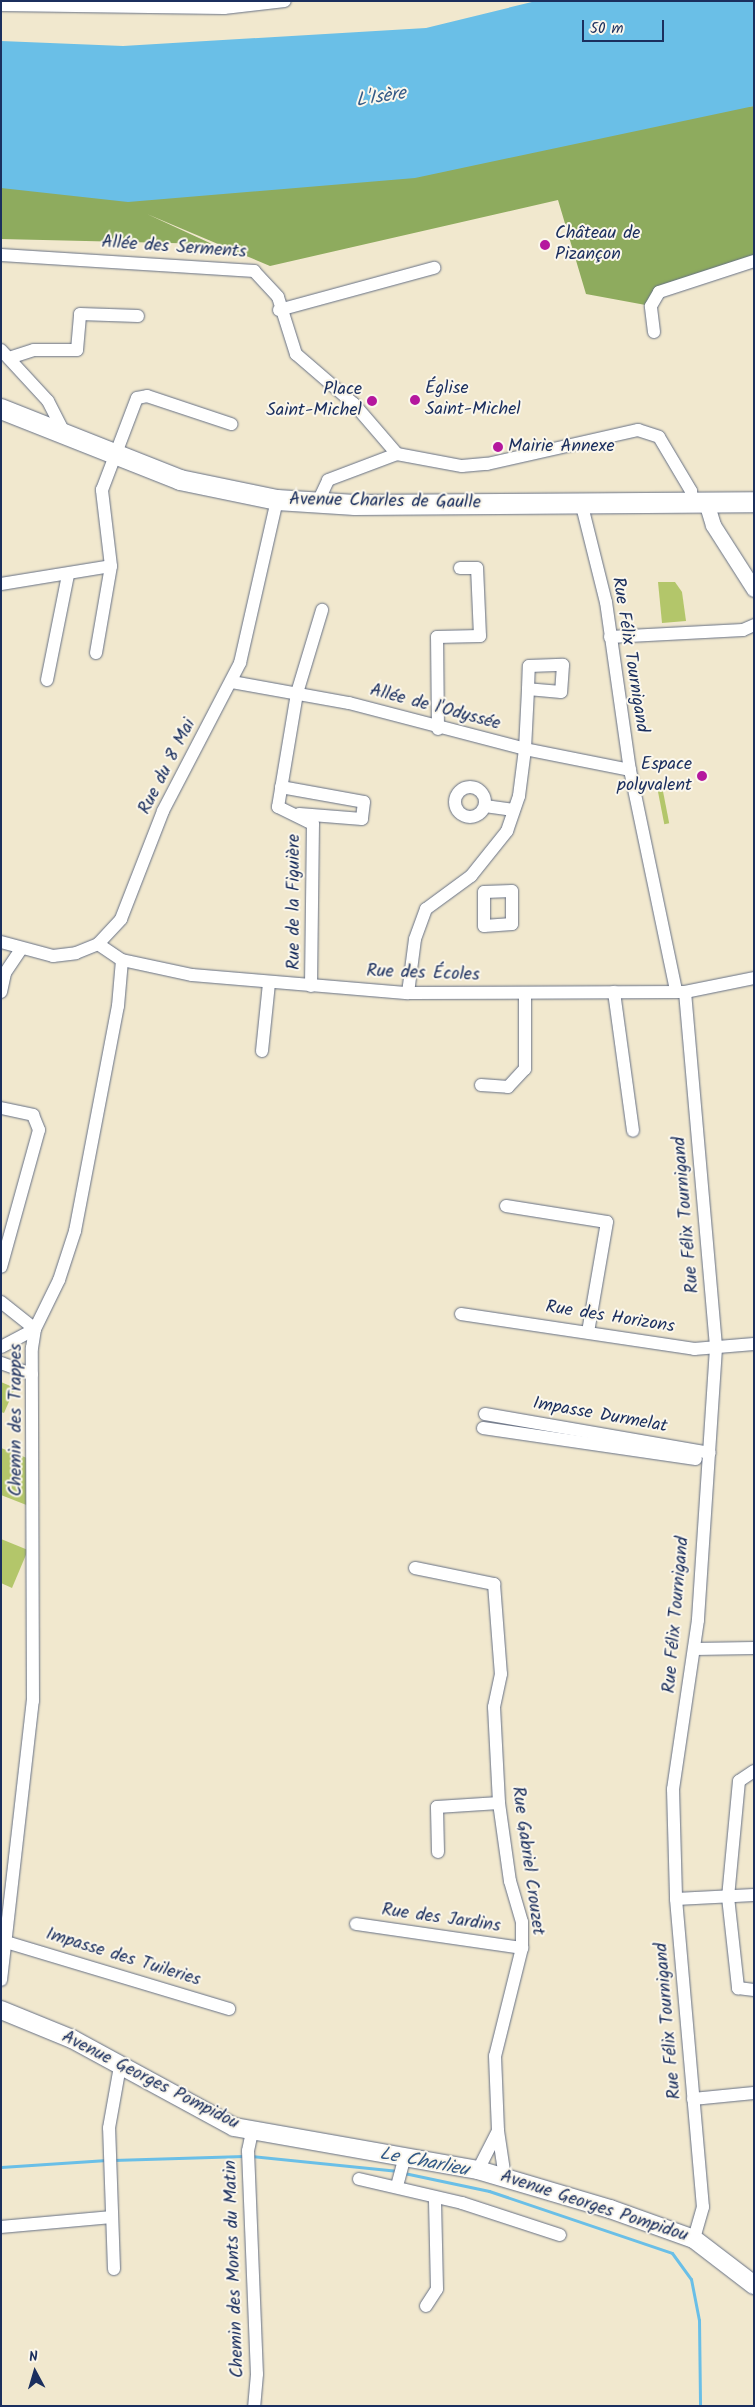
<!DOCTYPE html>
<meta charset="utf-8">
<style>
body{margin:0}
#map{position:relative;width:755px;height:2407px;overflow:hidden;background:#f1e8ce;font-family:Kalam,sans-serif}
div>[style]{position:absolute}
.green>*{inset:0;background:#b3c66a;transform-origin:0 0}
.forest>*{inset:0;background:#8eab5e}
.water>*{inset:0;background:#6abfe7}
.stream>*{height:3px;margin:-1.5px;padding:0 1.5px;transform-origin:1.5px;border-radius:1.5px;background:#6abfe7}
.roads{filter:drop-shadow(0 0 1px #667085) drop-shadow(0 0 1px #667085)}
.minor>*{height:12px;margin:-6px;padding:0 6px;transform-origin:6px;border-radius:6px;background:#fff}
.minor>.ring{margin:-6px;padding:0;box-sizing:content-box;background:none;border:12px solid #fff;border-radius:50%}
.tertiary>*{height:15px;margin:-7.5px;padding:0 7.5px;transform-origin:7.5px;border-radius:7.5px;background:#fff}
.secondary>*{height:18px;margin:-9px;padding:0 9px;transform-origin:9px;border-radius:9px;background:#fff}
.primary>*{height:20px;margin:-10px;padding:0 10px;transform-origin:10px;border-radius:10px;background:#fff}
.dots>*{width:14px;height:14px;translate:-50% -50%;box-sizing:border-box;border:2px solid #fbf7ec;border-radius:50%}
span{translate:-50% -50%;white-space:nowrap;text-align:center;line-height:1.15;-webkit-text-stroke:4px #fbf7ec;paint-order:stroke}
.poi-label{font-size:18px;color:#1b2f5e}
.left{translate:0 -50%;text-align:left}
.right{translate:-100% -50%;text-align:right}
.street-label{font-size:18px;color:#1b2f5e}
.water-label{font-size:19px;color:#335a87;font-style:italic}
.frame{position:absolute;inset:0;border:2px solid #1b2f5e;pointer-events:none}
.north{position:absolute;left:10px;top:2347px;width:50px;height:50px;-webkit-text-stroke:4px #fbf7ec;paint-order:stroke;rotate:354deg;font-size:14px;font-weight:700;line-height:20px;text-align:center;color:#1b2f5e}
.north::after{content:'';display:block;margin:auto;width:18px;height:22px;background:#1b2f5e;clip-path:polygon(50% 0,100% 100%,50% 72%,0 100%)}
.scale{position:absolute;left:582px;top:20px;width:82px;height:22px;box-sizing:border-box;border:2px solid #1b2f5e;border-top:0;padding-left:6px;font-size:15px;line-height:18px;white-space:nowrap;color:#1b2f5e;-webkit-text-stroke:4px #fbf7ec;paint-order:stroke}
</style>
<div id="map">
<div class="green">
<div style="clip-path:polygon(658px 582px,675px 582px,682px 592px,686px 621px,662px 623px)"></div>
<div style="left:661px;top:781px;width:43px;height:5px;rotate:79deg"></div>
<div style="clip-path:polygon(1px 1382px,15px 1388px,4px 1413px,1px 1412px)"></div>
<div style="clip-path:polygon(1px 1448px,27px 1458px,29px 1506px,1px 1495px)"></div>
<div style="clip-path:polygon(1px 1539px,28px 1550px,12px 1588px,1px 1583px)"></div>
</div>
<div class="forest">
<div style="clip-path:polygon(754px 106px,754px 261px,660px 292px,651px 306px,586px 294px,558px 200px,270px 266px,147px 214px,212px 244px,1px 239px,1px 177px)"></div>
</div>
<div class="water">
<div style="clip-path:polygon(536px 1px,754px 1px,754px 106px,415px 178px,128px 202px,1px 188px,1px 41px,123px 46px,426px 28px)"></div>
</div>
<div class="stream">
<div style="left:250px;top:2156px;width:149px;rotate:5.8deg"></div>
<div style="left:113px;top:2160px;width:131px;rotate:-1.7deg"></div>
<div style="left:1px;top:2167px;width:106px;rotate:-3.8deg"></div>
<div style="left:404px;top:2173px;width:87px;rotate:12deg"></div>
<div style="left:489px;top:2191px;width:193px;rotate:18.7deg"></div>
<div style="left:672px;top:2253px;width:32px;rotate:54deg"></div>
<div style="left:691px;top:2279px;width:42px;rotate:79deg"></div>
<div style="left:699px;top:2320px;width:86px;rotate:89.3deg"></div>
</div>
<div class="roads">
<div class="minor">
<div style="left:1px;top:5px;width:223px;rotate:0.8deg"></div>
<div style="left:224px;top:8px;width:61px;rotate:-6.5deg"></div>
<div style="left:1px;top:255px;width:254px;rotate:3.6deg"></div>
<div style="left:254px;top:271px;width:35px;rotate:47deg"></div>
<div style="left:278px;top:297px;width:60px;rotate:72.5deg"></div>
<div style="left:296px;top:354px;width:77px;rotate:40.8deg"></div>
<div style="left:354px;top:404px;width:66px;rotate:49.3deg"></div>
<div style="left:279px;top:310px;width:161px;rotate:-15.2deg"></div>
<div style="left:654px;top:332px;width:26px;rotate:-97deg"></div>
<div style="left:651px;top:306px;width:16px;rotate:-60deg"></div>
<div style="left:659px;top:292px;width:100px;rotate:-18.1deg"></div>
<div style="left:1px;top:350px;width:69px;rotate:47.3deg"></div>
<div style="left:48px;top:401px;width:29px;rotate:63deg"></div>
<div style="left:61px;top:427px;width:7px;rotate:117deg"></div>
<div style="left:9px;top:358px;width:26px;rotate:-18deg"></div>
<div style="left:34px;top:350px;width:43px"></div>
<div style="left:77px;top:350px;width:36px;rotate:-85deg"></div>
<div style="left:80px;top:314px;width:58px;rotate:2deg"></div>
<div style="left:581px;top:502px;width:103px;rotate:76deg"></div>
<div style="left:606px;top:602px;width:170px;rotate:81.9deg"></div>
<div style="left:630px;top:770px;width:225px;rotate:78.2deg"></div>
<div style="left:317px;top:504px;width:26px;rotate:-65deg"></div>
<div style="left:328px;top:480px;width:74px;rotate:-20.6deg"></div>
<div style="left:397px;top:454px;width:66px;rotate:10.5deg"></div>
<div style="left:462px;top:466px;width:25px;rotate:-5deg"></div>
<div style="left:487px;top:464px;width:155px;rotate:-12.7deg"></div>
<div style="left:638px;top:430px;width:22px;rotate:18deg"></div>
<div style="left:659px;top:437px;width:63px;rotate:59.3deg"></div>
<div style="left:691px;top:491px;width:11px;rotate:85deg"></div>
<div style="left:1px;top:584px;width:111px;rotate:-9.3deg"></div>
<div style="left:111px;top:566px;width:77px;rotate:-96.8deg"></div>
<div style="left:102px;top:490px;width:98px;rotate:-69.2deg"></div>
<div style="left:137px;top:398px;width:10px;rotate:-11deg"></div>
<div style="left:147px;top:396px;width:89px;rotate:18.4deg"></div>
<div style="left:610px;top:637px;width:133px;rotate:-3deg"></div>
<div style="left:743px;top:630px;width:12px;rotate:-24deg"></div>
<div style="left:96px;top:653px;width:88px;rotate:-80.2deg"></div>
<div style="left:47px;top:680px;width:107px;rotate:-78.7deg"></div>
<div style="left:232px;top:682px;width:119px;rotate:10.2deg"></div>
<div style="left:349px;top:703px;width:182px;rotate:14.6deg"></div>
<div style="left:525px;top:749px;width:107px;rotate:11.3deg"></div>
<div style="left:438px;top:729px;width:92px;rotate:-90.6deg"></div>
<div style="left:437px;top:637px;width:43px;rotate:-1.3deg"></div>
<div style="left:480px;top:636px;width:68px;rotate:-92.5deg"></div>
<div style="left:477px;top:568px;width:17px;rotate:180deg"></div>
<div style="left:281px;top:787px;width:84px;rotate:10.2deg"></div>
<div style="left:364px;top:802px;width:17px;rotate:97deg"></div>
<div style="left:362px;top:819px;width:63px;rotate:-175.5deg"></div>
<div class="ring" style="left:455px;top:787px;width:18px;height:18px"></div>
<div style="left:485px;top:806px;width:29px;rotate:8deg"></div>
<div style="left:512px;top:891px;width:33px;rotate:90deg"></div>
<div style="left:512px;top:924px;width:28px;rotate:176deg"></div>
<div style="left:484px;top:926px;width:34px;rotate:-90deg"></div>
<div style="left:484px;top:892px;width:28px;rotate:-2deg"></div>
<div style="left:1px;top:942px;width:54px;rotate:15.1deg"></div>
<div style="left:53px;top:956px;width:23px;rotate:-7deg"></div>
<div style="left:76px;top:953px;width:24px;rotate:-22deg"></div>
<div style="left:98px;top:944px;width:34px;rotate:-47deg"></div>
<div style="left:121px;top:919px;width:116px;rotate:-68.7deg"></div>
<div style="left:163px;top:811px;width:167px;rotate:-62.5deg"></div>
<div style="left:240px;top:663px;width:167px;rotate:-77.2deg"></div>
<div style="left:98px;top:944px;width:29px;rotate:34deg"></div>
<div style="left:122px;top:960px;width:72px;rotate:12.1deg"></div>
<div style="left:192px;top:975px;width:217px;rotate:4.8deg"></div>
<div style="left:408px;top:993px;width:277px;rotate:-0.2deg"></div>
<div style="left:685px;top:992px;width:70px;rotate:-11.5deg"></div>
<div style="left:311px;top:986px;width:162px;rotate:-89.3deg"></div>
<div style="left:313px;top:824px;width:39px;rotate:-154deg"></div>
<div style="left:278px;top:807px;width:116px;rotate:-80.5deg"></div>
<div style="left:297px;top:693px;width:87px;rotate:-73.2deg"></div>
<div style="left:1px;top:992px;width:19px;rotate:-78deg"></div>
<div style="left:5px;top:973px;width:29px;rotate:-56deg"></div>
<div style="left:614px;top:992px;width:140px;rotate:82.2deg"></div>
<div style="left:685px;top:992px;width:357px;rotate:85deg"></div>
<div style="left:716px;top:1348px;width:273px;rotate:93.8deg"></div>
<div style="left:698px;top:1620px;width:171px;rotate:98.4deg"></div>
<div style="left:673px;top:1789px;width:110px;rotate:88.4deg"></div>
<div style="left:676px;top:1899px;width:309px;rotate:85deg"></div>
<div style="left:703px;top:2207px;width:33px;rotate:106deg"></div>
<div style="left:408px;top:993px;width:54px;rotate:-82.6deg"></div>
<div style="left:415px;top:939px;width:32px;rotate:-70deg"></div>
<div style="left:426px;top:909px;width:56px;rotate:-36.3deg"></div>
<div style="left:471px;top:876px;width:58px;rotate:-51.3deg"></div>
<div style="left:507px;top:831px;width:37px;rotate:-71deg"></div>
<div style="left:519px;top:796px;width:47px;rotate:-82.7deg"></div>
<div style="left:525px;top:749px;width:60px;rotate:-87.1deg"></div>
<div style="left:528px;top:689px;width:23px;rotate:-88deg"></div>
<div style="left:529px;top:666px;width:34px;rotate:-2deg"></div>
<div style="left:563px;top:665px;width:27px;rotate:94deg"></div>
<div style="left:561px;top:692px;width:33px;rotate:-175deg"></div>
<div style="left:262px;top:1051px;width:68px;rotate:-84.1deg"></div>
<div style="left:481px;top:1085px;width:27px;rotate:4deg"></div>
<div style="left:508px;top:1087px;width:25px;rotate:-47deg"></div>
<div style="left:525px;top:1069px;width:76px;rotate:-90deg"></div>
<div style="left:1px;top:1108px;width:33px;rotate:12deg"></div>
<div style="left:33px;top:1115px;width:16px;rotate:68deg"></div>
<div style="left:39px;top:1130px;width:142px;rotate:105.5deg"></div>
<div style="left:506px;top:1206px;width:102px;rotate:9deg"></div>
<div style="left:607px;top:1222px;width:112px;rotate:99.8deg"></div>
<div style="left:1px;top:1302px;width:43px;rotate:38.5deg"></div>
<div style="left:35px;top:1329px;width:38px;rotate:152deg"></div>
<div style="left:461px;top:1314px;width:236px;rotate:8.5deg"></div>
<div style="left:694px;top:1349px;width:60px;rotate:-4.8deg"></div>
<div style="left:1px;top:1363px;width:33px;rotate:20deg"></div>
<div style="left:485px;top:1414px;width:228px;rotate:9.8deg"></div>
<div style="left:483px;top:1428px;width:215px;rotate:8.3deg"></div>
<div style="left:415px;top:1568px;width:81px;rotate:11.4deg"></div>
<div style="left:494px;top:1584px;width:90px;rotate:85.6deg"></div>
<div style="left:501px;top:1674px;width:34px;rotate:102deg"></div>
<div style="left:494px;top:1707px;width:96px;rotate:87deg"></div>
<div style="left:499px;top:1803px;width:79px;rotate:82deg"></div>
<div style="left:510px;top:1881px;width:43px;rotate:73.7deg"></div>
<div style="left:522px;top:1922px;width:26px;rotate:90deg"></div>
<div style="left:522px;top:1948px;width:111px;rotate:104deg"></div>
<div style="left:495px;top:2056px;width:75px;rotate:87.7deg"></div>
<div style="left:498px;top:2131px;width:48px;rotate:81.5deg"></div>
<div style="left:695px;top:1649px;width:59px;rotate:-1deg"></div>
<div style="left:754px;top:1771px;width:18px;rotate:146deg"></div>
<div style="left:739px;top:1781px;width:117px;rotate:95.4deg"></div>
<div style="left:728px;top:1897px;width:92px;rotate:83.7deg"></div>
<div style="left:738px;top:1988px;width:16px;rotate:7deg"></div>
<div style="left:438px;top:1852px;width:45px;rotate:-91.3deg"></div>
<div style="left:437px;top:1807px;width:62px;rotate:-3.7deg"></div>
<div style="left:676px;top:1899px;width:78px;rotate:-2.9deg"></div>
<div style="left:356px;top:1924px;width:168px;rotate:8.2deg"></div>
<div style="left:6px;top:1942px;width:233px;rotate:16.7deg"></div>
<div style="left:1px;top:1980px;width:281px;rotate:-83.5deg"></div>
<div style="left:33px;top:1701px;width:353px;rotate:-90.2deg"></div>
<div style="left:32px;top:1348px;width:19px;rotate:-81deg"></div>
<div style="left:35px;top:1329px;width:55px;rotate:-63.9deg"></div>
<div style="left:59px;top:1280px;width:52px;rotate:-71.9deg"></div>
<div style="left:75px;top:1231px;width:229px;rotate:-79.2deg"></div>
<div style="left:118px;top:1006px;width:46px;rotate:-85deg"></div>
<div style="left:693px;top:2099px;width:61px;rotate:-5.6deg"></div>
<div style="left:252px;top:2132px;width:19px;rotate:102deg"></div>
<div style="left:248px;top:2151px;width:223px;rotate:87.7deg"></div>
<div style="left:257px;top:2374px;width:32px;rotate:95deg"></div>
<div style="left:478px;top:2170px;width:44px;rotate:-62.9deg"></div>
<div style="left:359px;top:2179px;width:106px;rotate:13.1deg"></div>
<div style="left:462px;top:2203px;width:103px;rotate:18.1deg"></div>
<div style="left:397px;top:2186px;width:31px;rotate:-75deg"></div>
<div style="left:1px;top:2227px;width:111px;rotate:-5.1deg"></div>
<div style="left:114px;top:2269px;width:141px;rotate:-92deg"></div>
<div style="left:109px;top:2128px;width:63px;rotate:-79.9deg"></div>
<div style="left:426px;top:2306px;width:20px;rotate:-57deg"></div>
<div style="left:437px;top:2289px;width:91px;rotate:-91.3deg"></div>
</div>
<div class="tertiary">
<div style="left:706px;top:502px;width:24px;rotate:73deg"></div>
<div style="left:713px;top:525px;width:76px;rotate:57.4deg"></div>
</div>
<div class="secondary">
<div style="left:1px;top:2010px;width:77px;rotate:22.2deg"></div>
<div style="left:72px;top:2039px;width:184px;rotate:28.5deg"></div>
<div style="left:234px;top:2127px;width:248px;rotate:10deg"></div>
<div style="left:478px;top:2170px;width:138px;rotate:16.5deg"></div>
<div style="left:610px;top:2209px;width:89px;rotate:19.7deg"></div>
<div style="left:694px;top:2239px;width:76px;rotate:37.5deg"></div>
</div>
<div class="primary">
<div style="left:1px;top:409px;width:193px;rotate:21.6deg"></div>
<div style="left:180px;top:480px;width:99px;rotate:11.7deg"></div>
<div style="left:277px;top:500px;width:78px;rotate:3.7deg"></div>
<div style="left:355px;top:505px;width:399px;rotate:-0.4deg"></div>
</div>
</div>
<div class="dots">
<div style="left:545px;top:245px;background:#b5179e"></div>
<div style="left:415px;top:400px;background:#b5179e"></div>
<div style="left:372px;top:401px;background:#b5179e"></div>
<div style="left:498px;top:447px;background:#b5179e"></div>
<div style="left:702px;top:776px;background:#b5179e"></div>
</div>
<div class="poi-label">
<span class="left" style="left:555px;top:245px">Château de<br>Pizançon</span>
<span class="left" style="left:425px;top:400px">Église<br>Saint-Michel</span>
<span class="right" style="left:362px;top:401px">Place<br>Saint-Michel</span>
<span class="left" style="left:508px;top:447px">Mairie Annexe</span>
<span class="right" style="left:692px;top:776px">Espace<br>polyvalent</span>
</div>
<div class="street-label">
<span style="left:174px;top:248px;rotate:4deg">Allée des Serments</span>
<span style="left:385px;top:502px;rotate:1deg">Avenue Charles de Gaulle</span>
<span style="left:629px;top:655px;rotate:81deg">Rue Félix Tournigand</span>
<span style="left:435px;top:708px;rotate:15deg">Allée de l'Odyssée</span>
<span style="left:168px;top:767px;rotate:-63deg">Rue du 8 Mai</span>
<span style="left:295px;top:902px;rotate:-90deg">Rue de la Figuière</span>
<span style="left:423px;top:974px;rotate:2deg">Rue des Écoles</span>
<span style="left:687px;top:1215px;rotate:-95deg">Rue Félix Tournigand</span>
<span style="left:610px;top:1318px;rotate:9deg">Rue des Horizons</span>
<span style="left:600px;top:1416px;rotate:10deg">Impasse Durmelat</span>
<span style="left:17px;top:1420px;rotate:-90deg">Chemin des Trappes</span>
<span style="left:677px;top:1615px;rotate:-85deg">Rue Félix Tournigand</span>
<span style="left:527px;top:1861px;rotate:82deg">Rue Gabriel Crouzet</span>
<span style="left:441px;top:1919px;rotate:8deg">Rue des Jardins</span>
<span style="left:123px;top:1958px;rotate:17deg">Impasse des Tuileries</span>
<span style="left:669px;top:2021px;rotate:-95deg">Rue Félix Tournigand</span>
<span style="left:150px;top:2081px;rotate:27deg">Avenue Georges Pompidou</span>
<span style="left:594px;top:2207px;rotate:18deg">Avenue Georges Pompidou</span>
<span style="left:235px;top:2269px;rotate:-92deg">Chemin des Monts du Matin</span>
</div>
<div class="water-label">
<span style="left:381px;top:98px;rotate:-9deg">L'Isère</span>
<span style="left:424px;top:2163px;rotate:11deg">Le Charlieu</span>
</div>
<div class="frame"></div>
<div class="north">N</div>
<div class="scale">50 m</div>
</div>
